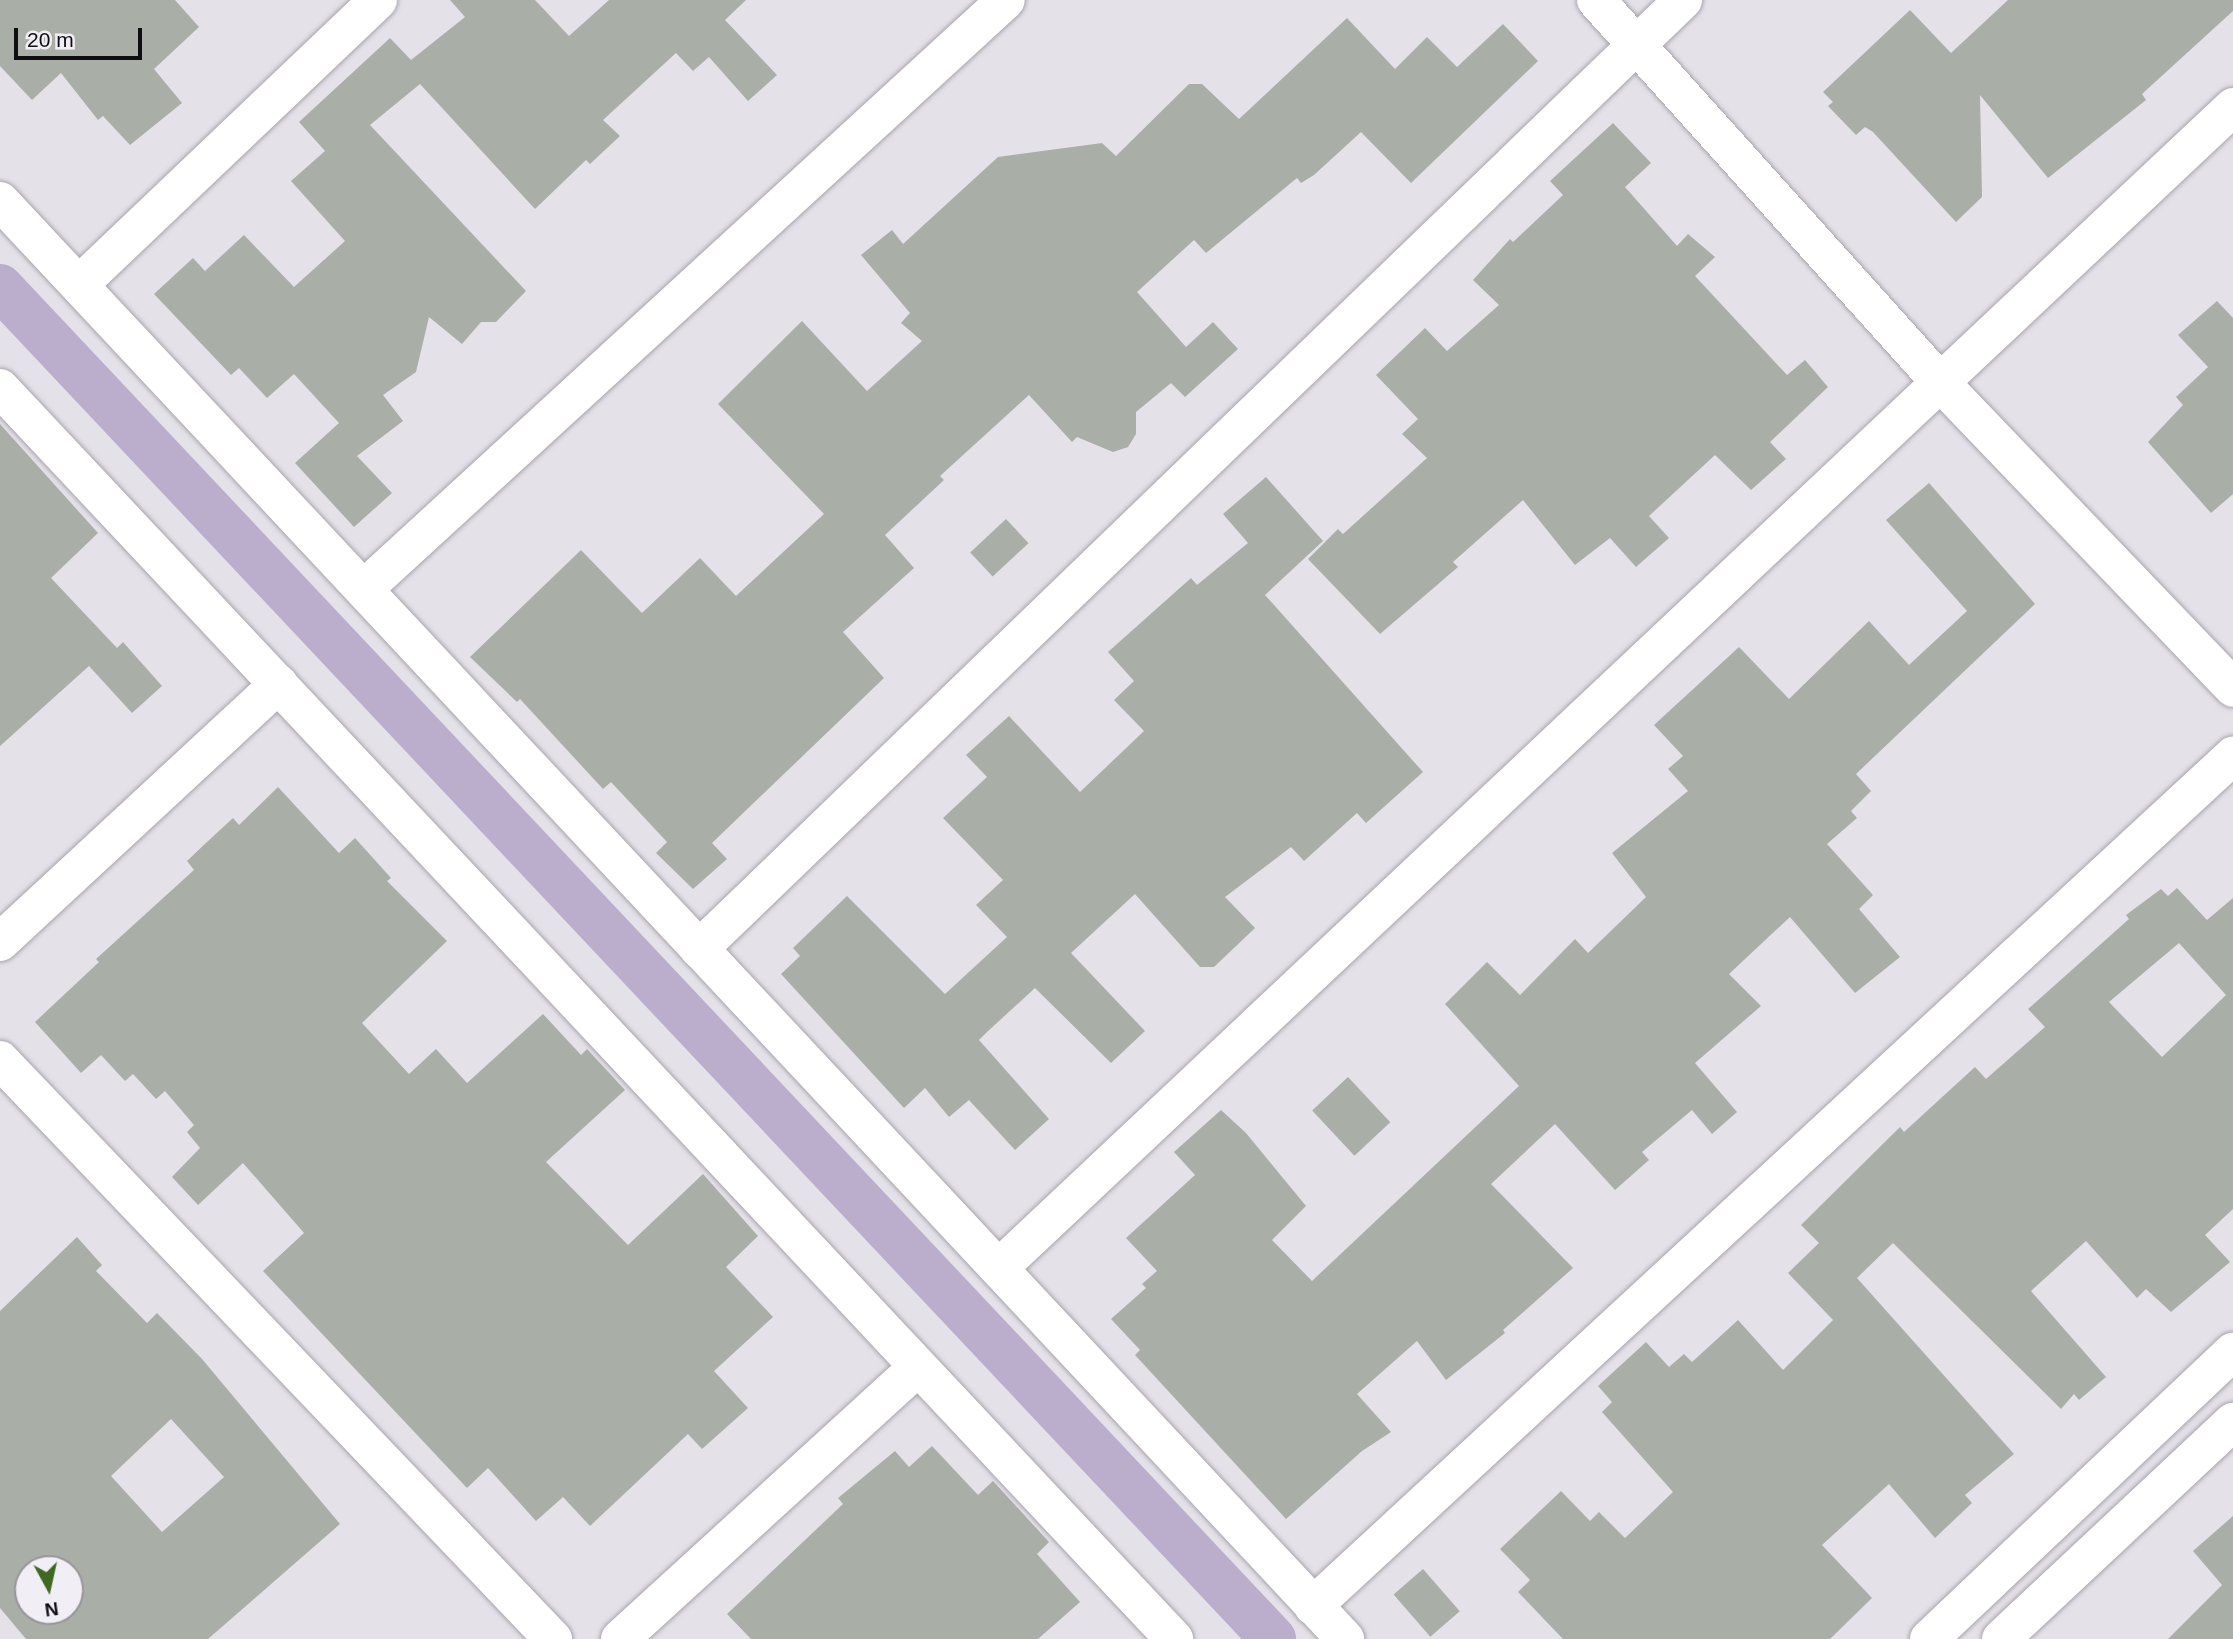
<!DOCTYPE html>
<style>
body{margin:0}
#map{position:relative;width:2233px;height:1639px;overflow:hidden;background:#e5e1e9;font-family:Arial,sans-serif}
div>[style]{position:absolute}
.canal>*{height:46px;margin:-23px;padding:0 23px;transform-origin:23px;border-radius:23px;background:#bbadcc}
.building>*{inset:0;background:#a9aea7;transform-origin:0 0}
.roads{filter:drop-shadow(0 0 2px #a8a4ac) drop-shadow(0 0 2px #a8a4ac)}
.minor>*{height:38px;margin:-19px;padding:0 19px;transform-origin:19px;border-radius:19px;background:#fff}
.tertiary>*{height:38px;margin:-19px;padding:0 19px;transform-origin:19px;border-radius:19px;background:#fff}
span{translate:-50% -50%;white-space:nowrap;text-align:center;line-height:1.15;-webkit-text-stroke:6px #f2eef6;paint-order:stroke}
.north{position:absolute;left:14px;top:1555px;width:70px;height:70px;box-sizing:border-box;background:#f2eef6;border:2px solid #97949a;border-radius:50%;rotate:172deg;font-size:19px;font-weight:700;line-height:28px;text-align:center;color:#0f0e11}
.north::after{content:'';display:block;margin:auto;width:24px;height:32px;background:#416822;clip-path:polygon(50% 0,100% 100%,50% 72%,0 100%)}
.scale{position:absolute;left:14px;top:28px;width:128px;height:32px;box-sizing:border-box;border:4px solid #0f0e11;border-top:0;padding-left:9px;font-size:21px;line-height:24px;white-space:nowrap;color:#0f0e11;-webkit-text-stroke:5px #f2eef6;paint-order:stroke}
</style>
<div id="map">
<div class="canal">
<div style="left:0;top:287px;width:1857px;rotate:46.72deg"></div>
</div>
<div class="building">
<div style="clip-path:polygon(0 0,175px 0,199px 27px,154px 69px,182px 103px,130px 145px,103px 116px,98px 120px,61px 73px,32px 100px,0 66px)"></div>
<div style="clip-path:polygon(450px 0,535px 0,569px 36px,609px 0,746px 0,725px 20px,777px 75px,748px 101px,709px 57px,693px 71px,676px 53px,603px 120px,620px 136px,590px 164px,586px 160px,535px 209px,420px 84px,370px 125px,526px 291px,496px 322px,481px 322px,462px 344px,429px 317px,416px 372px,383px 395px,403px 421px,357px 456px,392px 493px,354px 527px,295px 463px,339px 423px,294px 374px,267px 398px,239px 368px,231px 375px,154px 294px,193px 258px,205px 271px,244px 235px,294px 287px,345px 241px,291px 181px,325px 151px,299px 122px,390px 38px,411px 60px,465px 17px)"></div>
<div style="clip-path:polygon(2008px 0,2233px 0,2233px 11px,2142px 94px,2146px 100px,2048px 178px,1980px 95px,1982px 197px,1956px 222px,1873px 132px,1865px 127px,1856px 135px,1828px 106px,1833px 102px,1823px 92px,1910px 10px,1951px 53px)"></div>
<div style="clip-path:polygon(1347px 18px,1395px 69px,1427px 37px,1457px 67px,1503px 24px,1538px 61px,1411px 183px,1361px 132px,1314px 175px,1301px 183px,1297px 178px,1206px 253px,1194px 240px,1137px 292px,1186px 347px,1213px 322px,1238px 349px,1185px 397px,1171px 383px,1136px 412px,1136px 434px,1128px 447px,1113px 452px,1077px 437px,1072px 442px,1029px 395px,940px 476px,944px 480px,885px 535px,914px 568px,843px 632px,884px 678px,712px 843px,727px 859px,693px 889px,656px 853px,667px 842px,611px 782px,603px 789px,520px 699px,517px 702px,470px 657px,581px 550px,642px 613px,700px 558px,736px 596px,824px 514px,718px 404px,802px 321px,867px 391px,922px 341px,901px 323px,910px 313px,861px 255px,892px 230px,903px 244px,998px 157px,1102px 143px,1116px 156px,1189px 84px,1202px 84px,1239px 119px)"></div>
<div style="clip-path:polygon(1613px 123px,1651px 163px,1625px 187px,1677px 246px,1688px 234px,1715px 257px,1695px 276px,1787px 375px,1805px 360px,1828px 387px,1770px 442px,1786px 459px,1751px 490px,1715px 455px,1649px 516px,1669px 538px,1636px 567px,1610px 538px,1575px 565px,1523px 500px,1453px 562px,1458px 567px,1380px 634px,1308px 559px,1338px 529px,1343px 534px,1427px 458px,1402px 434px,1418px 419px,1376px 375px,1425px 328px,1447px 351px,1499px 305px,1473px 280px,1510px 239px,1513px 242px,1563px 195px,1550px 181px)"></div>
<div style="clip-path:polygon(2217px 301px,2233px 318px,2233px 494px,2211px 513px,2148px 442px,2183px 405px,2176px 397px,2208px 367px,2178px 335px)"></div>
<div style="clip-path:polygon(0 424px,98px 533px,51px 578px,117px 648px,123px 642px,162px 686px,132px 713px,89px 666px,0 746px)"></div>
<div style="clip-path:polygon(1266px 477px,1323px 541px,1265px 595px,1423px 772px,1366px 823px,1357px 813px,1304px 861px,1291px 847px,1225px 897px,1255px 928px,1214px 967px,1200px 967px,1135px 894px,1071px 953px,1145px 1031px,1111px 1063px,1035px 988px,987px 1032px,979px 1040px,1049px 1119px,1015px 1150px,969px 1100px,949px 1117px,925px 1088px,904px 1108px,781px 974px,800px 956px,793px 948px,847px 896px,945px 994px,1007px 937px,976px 905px,1003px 880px,943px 818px,987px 777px,966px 755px,1009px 716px,1080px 792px,1144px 731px,1114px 700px,1134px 681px,1108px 652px,1191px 578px,1197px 585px,1248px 543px,1223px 514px)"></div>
<div style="clip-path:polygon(1929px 483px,2035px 604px,1856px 774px,1871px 791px,1851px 811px,1857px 818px,1827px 844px,1873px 895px,1859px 909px,1900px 957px,1855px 993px,1790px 917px,1729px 974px,1761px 1006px,1695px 1063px,1737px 1112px,1712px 1134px,1692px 1110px,1642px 1152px,1649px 1160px,1615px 1190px,1555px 1124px,1491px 1184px,1573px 1268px,1503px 1330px,1505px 1333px,1446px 1380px,1417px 1341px,1357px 1394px,1391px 1432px,1362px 1451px,1286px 1519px,1135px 1355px,1140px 1350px,1111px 1319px,1146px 1288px,1142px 1284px,1157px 1271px,1126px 1238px,1195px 1175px,1174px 1152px,1221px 1110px,1246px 1133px,1306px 1206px,1272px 1240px,1312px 1281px,1519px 1086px,1445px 1004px,1487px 962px,1520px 995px,1575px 939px,1588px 953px,1646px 897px,1612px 853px,1688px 791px,1668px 769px,1683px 756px,1654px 725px,1739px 647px,1789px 699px,1869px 621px,1909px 665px,1967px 611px,1886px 520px)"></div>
<div style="left:1006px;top:519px;width:33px;height:49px;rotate:47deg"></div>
<div style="clip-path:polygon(278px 787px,339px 853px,355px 838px,391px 878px,387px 881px,447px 941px,362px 1023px,409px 1074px,436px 1049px,467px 1083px,543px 1014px,581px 1055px,587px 1049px,625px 1090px,546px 1162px,628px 1245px,703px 1174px,758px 1236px,726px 1267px,773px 1317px,714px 1371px,748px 1408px,702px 1449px,688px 1434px,590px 1526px,563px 1497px,536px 1521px,488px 1468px,467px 1488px,263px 1271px,304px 1233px,243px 1163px,198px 1205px,172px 1177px,200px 1148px,187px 1132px,194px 1125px,165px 1091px,156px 1099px,133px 1074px,125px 1081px,101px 1055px,81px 1073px,35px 1022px,99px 962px,96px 959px,194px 870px,187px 861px,207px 842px,233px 818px,239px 825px)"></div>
<div style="clip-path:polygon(evenodd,2177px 888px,2207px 920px,2233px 898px,2233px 1209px,2205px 1235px,2230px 1262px,2171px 1312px,2146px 1289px,2137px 1298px,2086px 1241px,2031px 1291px,2106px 1377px,2079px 1400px,2074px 1394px,2061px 1409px,1893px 1243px,1857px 1278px,2014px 1454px,1965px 1495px,1972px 1503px,1935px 1538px,1889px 1484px,1822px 1545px,1872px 1598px,1830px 1639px,1563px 1639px,1518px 1592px,1530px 1580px,1500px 1549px,1561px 1491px,1590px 1521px,1599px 1512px,1625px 1538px,1673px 1492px,1602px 1412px,1612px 1402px,1598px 1386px,1646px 1342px,1669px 1367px,1684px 1354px,1692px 1362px,1738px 1320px,1783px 1370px,1833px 1320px,1788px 1273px,1819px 1243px,1801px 1225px,1900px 1127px,1904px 1132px,1975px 1067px,1986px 1079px,2045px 1027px,2028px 1009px,2129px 919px,2126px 915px,2161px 889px,2168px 896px,2177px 888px,2179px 943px,2226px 995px,2162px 1057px,2109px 1002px,2179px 943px)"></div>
<div style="left:1348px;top:1077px;width:62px;height:49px;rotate:47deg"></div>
<div style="clip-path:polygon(evenodd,77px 1237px,102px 1265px,96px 1271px,147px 1323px,157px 1313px,202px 1359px,340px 1524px,208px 1639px,26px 1639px,0 1608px,0 1311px,77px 1237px,171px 1419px,224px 1477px,162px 1532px,111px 1476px,171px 1419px,77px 1237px,28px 1569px,70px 1569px,70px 1611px,28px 1611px,28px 1569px)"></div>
<div style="clip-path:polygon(932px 1446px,978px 1495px,993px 1481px,1049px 1542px,1037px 1554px,1080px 1602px,1038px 1639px,751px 1639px,727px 1614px,843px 1504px,838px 1498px,895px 1451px,909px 1467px)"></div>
<div style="clip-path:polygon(2233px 1516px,2233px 1639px,2168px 1639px,2222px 1585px,2193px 1551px)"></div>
<div style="left:1423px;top:1569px;width:56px;height:39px;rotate:49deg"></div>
</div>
<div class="roads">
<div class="minor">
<div style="left:1596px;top:0;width:513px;rotate:48deg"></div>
<div style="left:1939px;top:381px;width:425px;rotate:46.2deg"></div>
<div style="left:81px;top:283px;width:410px;rotate:-43.6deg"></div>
<div style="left:0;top:388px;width:1716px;rotate:46.82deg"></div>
<div style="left:366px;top:587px;width:868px;rotate:-42.53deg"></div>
<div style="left:0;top:942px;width:380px;rotate:-42.8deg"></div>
<div style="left:699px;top:949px;width:1367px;rotate:-43.96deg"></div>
<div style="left:0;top:1060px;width:801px;rotate:46.32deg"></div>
<div style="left:1000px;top:1267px;width:1693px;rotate:-43.25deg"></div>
<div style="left:1313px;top:1606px;width:1253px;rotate:-42.74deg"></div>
<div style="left:620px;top:1639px;width:403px;rotate:-42.4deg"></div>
</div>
<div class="tertiary">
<div style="left:0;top:201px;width:1969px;rotate:46.91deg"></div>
<div style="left:1929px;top:1639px;width:418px;rotate:-43.4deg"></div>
<div style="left:2001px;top:1639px;width:318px;rotate:-43.1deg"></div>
</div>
</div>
<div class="north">N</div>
<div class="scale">20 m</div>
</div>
